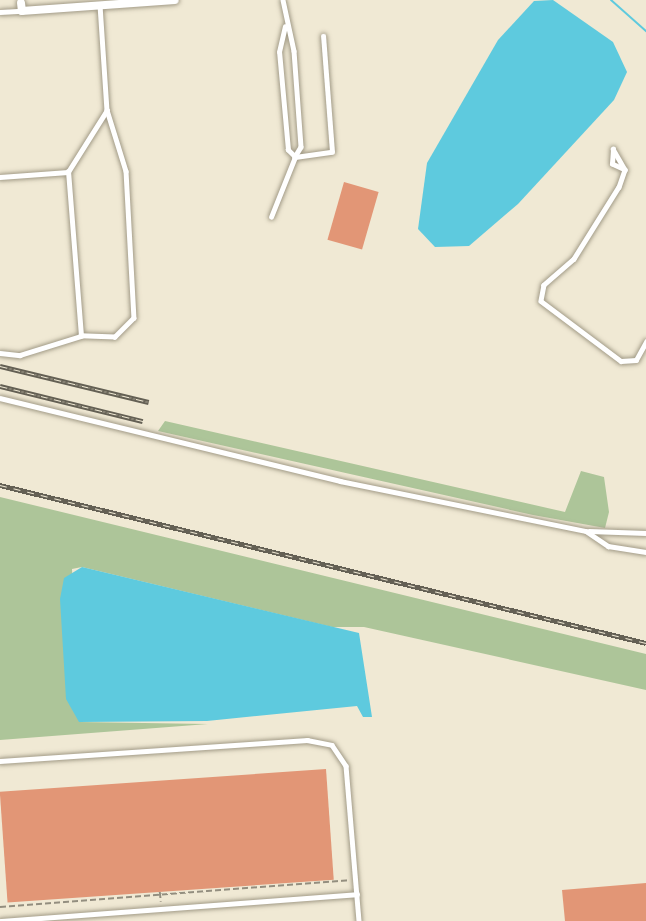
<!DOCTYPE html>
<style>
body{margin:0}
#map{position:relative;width:646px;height:921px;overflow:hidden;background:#f0e9d4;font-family:Helvetica,sans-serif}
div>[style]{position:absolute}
.green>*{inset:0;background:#adc599}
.water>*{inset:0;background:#5ecade}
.stream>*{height:2px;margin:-1px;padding:0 1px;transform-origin:1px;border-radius:1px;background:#5ecade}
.building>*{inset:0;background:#e29676;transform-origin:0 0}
.path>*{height:1.5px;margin-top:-0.75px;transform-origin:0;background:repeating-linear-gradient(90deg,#938e7f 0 6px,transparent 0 9px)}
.roads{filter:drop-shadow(0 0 2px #a29b87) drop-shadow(0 0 2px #a29b87)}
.lane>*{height:4.5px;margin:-2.25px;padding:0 2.25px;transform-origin:2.25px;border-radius:2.25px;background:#fff}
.street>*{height:8px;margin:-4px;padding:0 4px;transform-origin:4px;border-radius:4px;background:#fff}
.rail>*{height:4.5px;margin-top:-2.25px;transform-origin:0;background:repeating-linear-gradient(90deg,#f0e9d4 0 7px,#646054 0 14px);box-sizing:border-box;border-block:2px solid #646054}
span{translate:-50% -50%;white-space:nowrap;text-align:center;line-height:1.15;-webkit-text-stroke:5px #f0e9d4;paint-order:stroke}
</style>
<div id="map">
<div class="green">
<div style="clip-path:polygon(165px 421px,565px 512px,581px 471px,604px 477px,609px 512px,605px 528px,533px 515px,158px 431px)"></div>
<div style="clip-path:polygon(0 497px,646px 654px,646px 690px,364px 627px,332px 627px,82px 567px,72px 569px,79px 722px,208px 724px,0 740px)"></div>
</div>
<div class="water">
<div style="clip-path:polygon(553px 0,613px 42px,627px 72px,614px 100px,518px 204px,469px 246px,435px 247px,418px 229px,427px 163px,498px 40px,534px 1px)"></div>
<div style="clip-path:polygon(82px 567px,359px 633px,372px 717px,363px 717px,357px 706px,207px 721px,79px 722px,66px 699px,60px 599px,64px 578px)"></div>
</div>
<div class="stream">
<div style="left:611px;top:0;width:47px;rotate:41.5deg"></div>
</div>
<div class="building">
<div style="left:344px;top:182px;width:36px;height:60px;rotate:16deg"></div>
<div style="left:326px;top:769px;width:111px;height:327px;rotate:86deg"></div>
<div style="clip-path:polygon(646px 883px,646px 921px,565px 921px,562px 890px)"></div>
</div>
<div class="path">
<div style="left:160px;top:892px;width:10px;rotate:84deg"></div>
<div style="left:0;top:907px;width:350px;rotate:-4.4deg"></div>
</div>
<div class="roads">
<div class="lane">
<div style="left:283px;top:0;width:52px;rotate:77.8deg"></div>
<div style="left:294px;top:51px;width:96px;rotate:85.8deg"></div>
<div style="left:301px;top:147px;width:12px;rotate:121deg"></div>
<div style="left:295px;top:157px;width:10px;rotate:-135deg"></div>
<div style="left:288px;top:150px;width:98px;rotate:-95.2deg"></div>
<div style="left:279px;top:52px;width:26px;rotate:-77deg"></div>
<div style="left:100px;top:5px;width:105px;rotate:86.2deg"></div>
<div style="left:107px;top:110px;width:64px;rotate:72.7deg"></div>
<div style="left:126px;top:171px;width:147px;rotate:86.9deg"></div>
<div style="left:134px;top:318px;width:27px;rotate:135deg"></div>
<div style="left:115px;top:337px;width:34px;rotate:-178deg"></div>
<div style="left:81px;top:336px;width:165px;rotate:-94.5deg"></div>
<div style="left:68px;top:172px;width:73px;rotate:-57.8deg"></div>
<div style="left:0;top:12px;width:22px;rotate:-3deg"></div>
<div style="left:625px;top:170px;width:14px;rotate:-155deg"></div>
<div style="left:612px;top:164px;width:15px;rotate:-86deg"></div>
<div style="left:613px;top:149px;width:24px;rotate:60deg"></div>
<div style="left:625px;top:170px;width:18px;rotate:109deg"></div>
<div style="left:619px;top:187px;width:85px;rotate:122deg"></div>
<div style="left:574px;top:259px;width:40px;rotate:139deg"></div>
<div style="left:544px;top:285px;width:16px;rotate:101deg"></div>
<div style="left:541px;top:301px;width:100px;rotate:36.9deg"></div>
<div style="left:621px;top:361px;width:15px;rotate:-4deg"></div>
<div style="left:636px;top:360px;width:21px;rotate:-61deg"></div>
<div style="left:0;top:177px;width:68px;rotate:-4.2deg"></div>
<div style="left:271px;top:217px;width:65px;rotate:-68.2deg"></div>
<div style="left:295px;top:157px;width:37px;rotate:-8deg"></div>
<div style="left:332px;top:152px;width:116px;rotate:-94.4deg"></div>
<div style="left:0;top:353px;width:20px;rotate:6deg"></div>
<div style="left:20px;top:355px;width:64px;rotate:-17.3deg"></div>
<div style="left:0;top:398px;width:350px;rotate:13.7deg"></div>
<div style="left:340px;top:481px;width:251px;rotate:11.5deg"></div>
<div style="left:586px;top:531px;width:27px;rotate:34deg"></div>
<div style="left:608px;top:546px;width:38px;rotate:9deg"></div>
<div style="left:589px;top:531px;width:57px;rotate:2deg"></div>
<div style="left:0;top:761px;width:308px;rotate:-3.9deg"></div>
<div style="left:307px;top:740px;width:25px;rotate:11deg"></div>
<div style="left:332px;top:745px;width:25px;rotate:56deg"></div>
<div style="left:346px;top:766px;width:156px;rotate:85.2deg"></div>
<div style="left:0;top:921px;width:358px;rotate:-4.3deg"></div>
</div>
<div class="street">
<div style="left:21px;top:3px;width:8px;rotate:83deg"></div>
<div style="left:22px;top:11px;width:153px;rotate:-4.1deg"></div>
</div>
</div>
<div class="rail">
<div style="left:0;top:366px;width:153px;rotate:13.6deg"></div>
<div style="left:0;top:386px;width:147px;rotate:13.8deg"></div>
<div style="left:0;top:485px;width:665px;rotate:13.74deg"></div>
</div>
</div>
